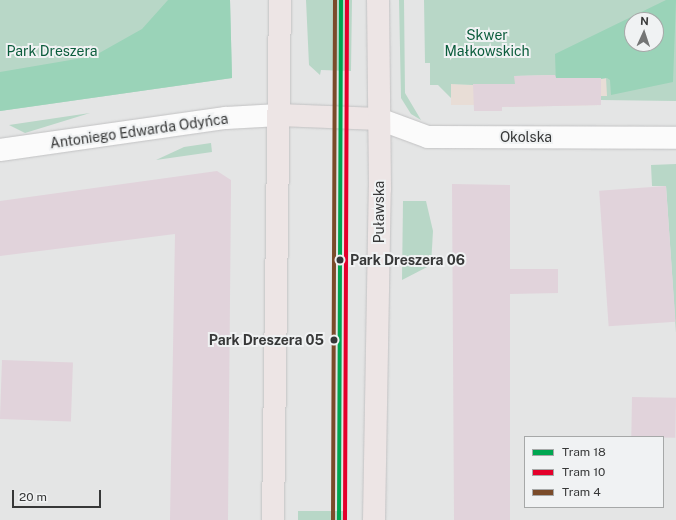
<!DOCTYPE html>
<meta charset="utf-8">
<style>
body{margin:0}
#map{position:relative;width:676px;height:520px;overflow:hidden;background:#e4e5e5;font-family:"Public Sans",sans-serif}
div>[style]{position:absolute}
.commercial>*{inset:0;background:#e8ddd6}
.green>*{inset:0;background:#b8d7c7;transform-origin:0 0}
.forest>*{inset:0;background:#9ad3b8}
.building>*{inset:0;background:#e1d3db;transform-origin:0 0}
.roads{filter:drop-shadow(0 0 1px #c2c2c3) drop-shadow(0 0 1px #c2c2c3)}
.minor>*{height:22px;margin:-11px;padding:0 11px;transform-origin:11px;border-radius:11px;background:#fbfbfb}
.major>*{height:22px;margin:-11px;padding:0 11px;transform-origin:11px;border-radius:11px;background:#ede5e5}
.tram-1>*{height:4px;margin:-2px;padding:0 2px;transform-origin:2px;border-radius:2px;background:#00a651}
.tram-2>*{height:4px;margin:-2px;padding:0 2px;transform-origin:2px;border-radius:2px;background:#e4002b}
.tram-3>*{height:4px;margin:-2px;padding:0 2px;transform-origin:2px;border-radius:2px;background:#7a4b2a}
.dots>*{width:11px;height:11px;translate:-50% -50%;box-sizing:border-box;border:2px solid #f0f2f3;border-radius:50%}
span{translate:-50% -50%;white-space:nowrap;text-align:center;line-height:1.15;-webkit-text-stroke:4px #f0f2f3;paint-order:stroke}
.park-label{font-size:14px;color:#0b5c3c}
.street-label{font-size:14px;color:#373838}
.stop-label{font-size:14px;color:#373838;font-weight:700}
.left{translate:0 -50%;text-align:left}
.right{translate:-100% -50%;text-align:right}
.legend{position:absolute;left:524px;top:436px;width:140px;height:72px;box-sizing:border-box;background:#f0f2f3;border:1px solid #a6a8a8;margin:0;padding:5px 7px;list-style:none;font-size:12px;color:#373838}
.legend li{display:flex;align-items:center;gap:8px;height:20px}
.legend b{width:20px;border:1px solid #a6a8a8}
.north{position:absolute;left:624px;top:12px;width:40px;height:40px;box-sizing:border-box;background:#f0f2f3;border:1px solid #a6a8a8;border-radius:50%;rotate:3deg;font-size:11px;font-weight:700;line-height:16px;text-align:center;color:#373838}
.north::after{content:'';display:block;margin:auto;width:14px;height:18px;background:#747575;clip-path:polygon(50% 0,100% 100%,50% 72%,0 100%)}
.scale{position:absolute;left:12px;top:490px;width:89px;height:18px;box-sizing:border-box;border:2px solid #373838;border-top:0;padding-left:5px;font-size:12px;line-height:14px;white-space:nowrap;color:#373838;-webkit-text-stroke:3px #f0f2f3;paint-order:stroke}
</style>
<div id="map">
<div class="commercial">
<div style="clip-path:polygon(555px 75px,556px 84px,607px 78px,607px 96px,601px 96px,601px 105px,502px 107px,502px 111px,474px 111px,474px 105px,451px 105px,451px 84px,515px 86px,514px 76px)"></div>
</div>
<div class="green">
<div style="clip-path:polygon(0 0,230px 0,232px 78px,0 111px)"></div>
<div style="clip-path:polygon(306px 0,352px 0,351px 71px,321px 70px,320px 75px,309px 65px)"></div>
<div style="clip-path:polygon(399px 0,404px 0,405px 93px,421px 120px,411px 114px,401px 98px)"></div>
<div style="clip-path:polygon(evenodd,424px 0,676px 0,676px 101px,601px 100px,601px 96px,607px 96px,606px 78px,556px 84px,555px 75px,515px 76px,515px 87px,451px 84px,451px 98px,438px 85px,430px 85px,430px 63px,425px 63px,424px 0,632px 20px,656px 20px,656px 44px,632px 44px,632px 20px)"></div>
<div style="clip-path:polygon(90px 113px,25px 133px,9px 125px)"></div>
<div style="clip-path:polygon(211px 143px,212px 152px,156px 160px,184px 147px)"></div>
<div style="clip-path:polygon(676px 164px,676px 333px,666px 186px,652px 186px,651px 165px)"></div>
<div style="clip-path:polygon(403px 201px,426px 201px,433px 231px,431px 265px,402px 280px)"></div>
<div style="left:298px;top:511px;width:49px;height:9px"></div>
</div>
<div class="forest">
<div style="clip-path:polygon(168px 0,230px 0,232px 78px,0 111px,0 72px,94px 56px,142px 29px)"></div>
<div style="clip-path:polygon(evenodd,666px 0,676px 0,673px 82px,611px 95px,610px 80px,607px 78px,556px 85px,555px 54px,666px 0,632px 20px,656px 20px,656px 44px,632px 44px,632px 20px)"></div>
</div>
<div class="building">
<div style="clip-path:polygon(555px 75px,556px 78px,601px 78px,601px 105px,502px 107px,502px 111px,474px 111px,473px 84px,515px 84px,514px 76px)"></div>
<div style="clip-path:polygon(217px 171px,231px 180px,231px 189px,228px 520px,170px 520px,175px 234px,0 256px,0 201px)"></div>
<div style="clip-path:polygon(452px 184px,510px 185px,510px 269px,558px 269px,558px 293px,510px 294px,510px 520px,454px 520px)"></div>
<div style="left:666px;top:186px;width:136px;height:67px;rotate:86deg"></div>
<div style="left:2px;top:360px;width:71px;height:59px;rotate:2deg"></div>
<div style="left:632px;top:397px;width:44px;height:40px;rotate:1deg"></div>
</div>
<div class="roads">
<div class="minor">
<div style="left:379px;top:119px;width:52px;rotate:20.2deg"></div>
<div style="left:428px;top:137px;width:248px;rotate:0.2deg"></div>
<div style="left:0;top:150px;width:228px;rotate:-8.1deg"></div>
<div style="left:226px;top:118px;width:53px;rotate:-3.2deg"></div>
</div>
<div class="major">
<div style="left:279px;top:115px;width:100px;rotate:2.3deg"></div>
<div style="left:273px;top:520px;width:520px;rotate:-89.23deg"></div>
<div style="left:374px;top:520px;width:331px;rotate:-89deg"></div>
<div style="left:380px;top:189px;width:189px;rotate:-90.6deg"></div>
</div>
</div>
<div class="tram-1">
<div style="left:339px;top:520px;width:520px;rotate:-89.78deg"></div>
</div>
<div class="tram-2">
<div style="left:345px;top:520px;width:520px;rotate:-89.78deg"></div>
</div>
<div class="tram-3">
<div style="left:333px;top:520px;width:520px;rotate:-89.78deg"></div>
</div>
<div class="dots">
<div style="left:340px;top:260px;background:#373838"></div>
<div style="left:334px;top:340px;background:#373838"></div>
</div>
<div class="park-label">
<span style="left:487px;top:43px">Skwer<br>Małkowskich</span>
<span style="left:52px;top:51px">Park Dreszera</span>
</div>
<div class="street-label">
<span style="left:139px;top:131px;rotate:-8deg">Antoniego Edwarda Odyńca</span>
<span style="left:526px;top:137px">Okolska</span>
<span style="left:379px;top:212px;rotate:-90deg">Puławska</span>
</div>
<div class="stop-label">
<span class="left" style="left:350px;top:260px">Park Dreszera 06</span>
<span class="right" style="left:324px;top:340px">Park Dreszera 05</span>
</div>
<ul class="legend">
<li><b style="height:5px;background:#00a651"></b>Tram 18</li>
<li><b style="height:5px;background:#e4002b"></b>Tram 10</li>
<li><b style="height:5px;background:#7a4b2a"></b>Tram 4</li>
</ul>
<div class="north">N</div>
<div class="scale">20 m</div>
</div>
